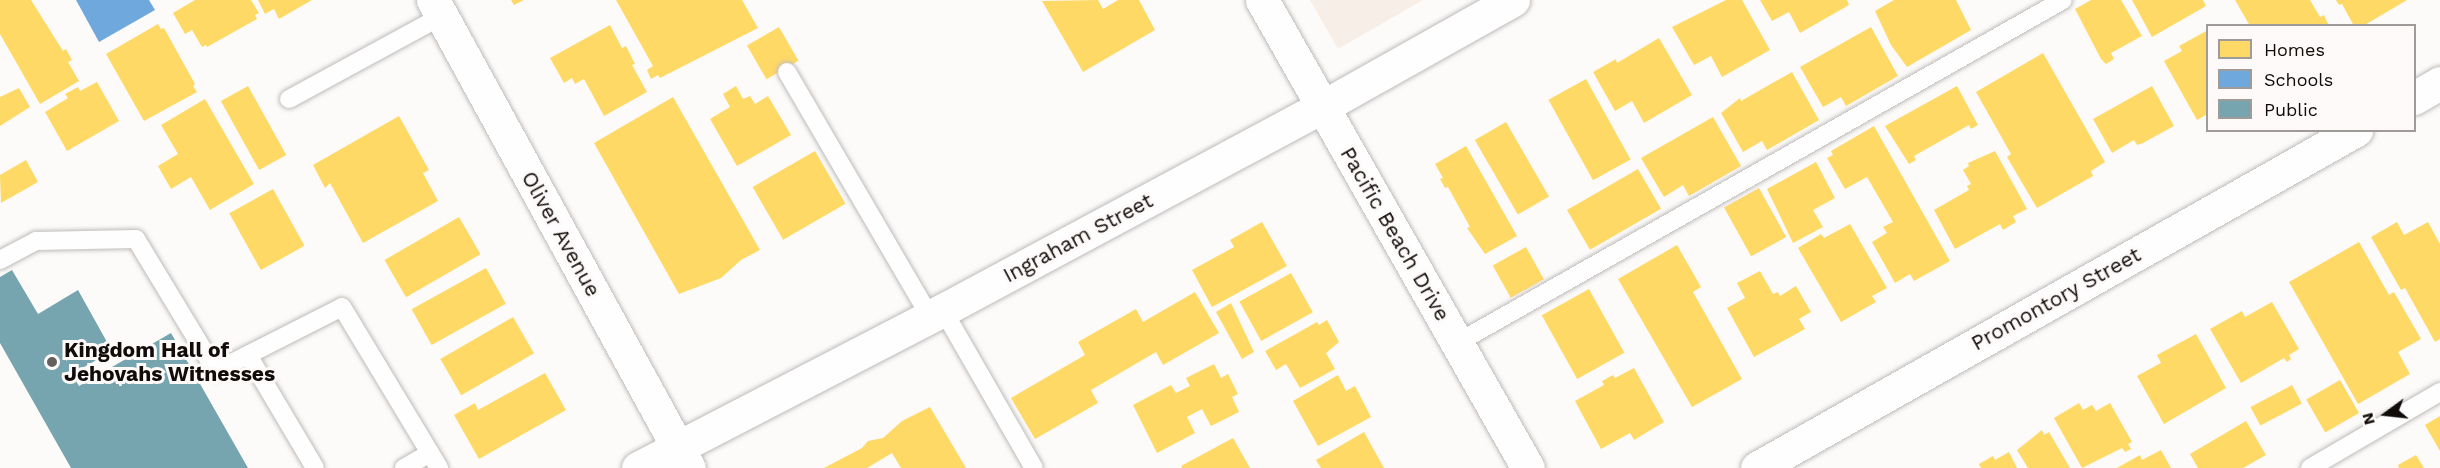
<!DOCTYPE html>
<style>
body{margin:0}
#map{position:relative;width:2440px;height:468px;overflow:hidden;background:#fcfbfa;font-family:"Work Sans",sans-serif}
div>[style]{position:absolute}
.built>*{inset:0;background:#f8eee8}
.homes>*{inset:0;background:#ffd966;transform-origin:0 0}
.schools>*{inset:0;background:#6fa8dc}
.public>*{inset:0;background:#76a5af}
.roads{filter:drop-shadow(0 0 2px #bebbb9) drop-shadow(0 0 2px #bebbb9)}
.service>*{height:18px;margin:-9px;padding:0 9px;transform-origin:9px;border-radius:9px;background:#fffefe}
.minor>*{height:33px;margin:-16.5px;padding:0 16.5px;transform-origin:16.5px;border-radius:16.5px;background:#fffefe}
.tertiary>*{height:33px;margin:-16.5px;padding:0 16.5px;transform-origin:16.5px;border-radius:16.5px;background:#fffefe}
.primary>*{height:33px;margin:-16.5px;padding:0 16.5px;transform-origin:16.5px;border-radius:16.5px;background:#fffefe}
.dots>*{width:16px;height:16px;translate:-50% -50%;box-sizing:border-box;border:3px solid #fdfaf9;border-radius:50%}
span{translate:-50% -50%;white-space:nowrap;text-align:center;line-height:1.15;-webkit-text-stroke:6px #fdfaf9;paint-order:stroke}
.street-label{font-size:21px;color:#110c0a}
.poi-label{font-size:21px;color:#110c0a;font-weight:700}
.left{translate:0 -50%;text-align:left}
.legend{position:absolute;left:2206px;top:24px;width:210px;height:108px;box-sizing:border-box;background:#fdfaf9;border:2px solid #9f9b99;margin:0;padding:8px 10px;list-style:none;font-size:18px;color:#110c0a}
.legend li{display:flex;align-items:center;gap:12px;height:30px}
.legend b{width:30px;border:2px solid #9f9b99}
.north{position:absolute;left:2356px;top:384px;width:60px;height:60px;-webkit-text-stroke:4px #fdfaf9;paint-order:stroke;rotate:255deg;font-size:16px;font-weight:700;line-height:24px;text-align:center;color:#110c0a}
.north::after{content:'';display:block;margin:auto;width:21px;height:27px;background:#110c0a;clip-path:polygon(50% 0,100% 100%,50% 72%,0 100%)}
</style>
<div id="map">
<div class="built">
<div style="clip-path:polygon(1310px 0,1423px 0,1338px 49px)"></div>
</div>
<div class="homes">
<div style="clip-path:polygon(0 0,31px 0,63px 51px,66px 49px,72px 60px,68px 62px,79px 81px,40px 104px,0 34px)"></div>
<div style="clip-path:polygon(195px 0,251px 0,259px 13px,255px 15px,257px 19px,207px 47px,206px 45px,202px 47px,192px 30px,185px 34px,173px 13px)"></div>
<div style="clip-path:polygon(258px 0,312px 0,279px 19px,274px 9px,265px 14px)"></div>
<div style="clip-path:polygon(511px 0,524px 0,514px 5px)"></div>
<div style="clip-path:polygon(616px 0,742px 0,758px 28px,660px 78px,658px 75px,651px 79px,647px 70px,653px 66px)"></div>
<div style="clip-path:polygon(1098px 0,1103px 9px,1118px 0,1139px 0,1155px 30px,1083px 72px,1042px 1px)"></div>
<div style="clip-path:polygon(1726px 0,1742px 0,1770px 50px,1722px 77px,1711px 56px,1694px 65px,1672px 27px)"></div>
<div style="clip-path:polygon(1760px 0,1847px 0,1849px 5px,1800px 33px,1789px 12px,1772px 21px)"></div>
<div style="clip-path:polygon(1894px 0,1956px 0,1971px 30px,1907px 67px,1891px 45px,1875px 11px)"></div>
<div style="clip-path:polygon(2091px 0,2121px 0,2142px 36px,2111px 53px,2114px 59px,2106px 64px,2101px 59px,2075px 9px)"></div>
<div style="clip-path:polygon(2132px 0,2203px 0,2206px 6px,2152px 37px)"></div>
<div style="clip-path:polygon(2235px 0,2310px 0,2320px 17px,2324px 15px,2329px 26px,2250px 26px)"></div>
<div style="clip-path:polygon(2336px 0,2407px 0,2363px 26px,2354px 26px,2342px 4px,2339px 5px)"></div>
<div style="clip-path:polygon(158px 24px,161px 29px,164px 28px,195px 84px,193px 86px,197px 92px,144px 121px,106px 54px)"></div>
<div style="clip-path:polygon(610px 25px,622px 48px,626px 46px,635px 64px,632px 65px,647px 92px,604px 116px,584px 79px,575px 84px,572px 78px,564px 83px,550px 58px)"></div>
<div style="left:779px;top:27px;width:39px;height:37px;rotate:60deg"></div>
<div style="clip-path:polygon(1871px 27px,1898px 76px,1846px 106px,1841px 97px,1823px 107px,1800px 67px)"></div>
<div style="clip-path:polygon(2208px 30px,2208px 114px,2197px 120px,2164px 61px,2182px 51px,2179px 46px)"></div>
<div style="clip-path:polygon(1659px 38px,1692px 95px,1644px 123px,1632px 101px,1615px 111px,1593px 72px,1616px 59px,1617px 63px)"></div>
<div style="clip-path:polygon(2043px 53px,2105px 162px,2091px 171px,2093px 176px,2037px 208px,2007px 157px,2011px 154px,1976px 92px)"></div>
<div style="clip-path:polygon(1792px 72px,1819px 120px,1767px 150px,1762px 141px,1743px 152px,1721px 113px,1740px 98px,1741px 101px)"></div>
<div style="left:1586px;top:79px;width:92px;height:43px;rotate:61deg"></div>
<div style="clip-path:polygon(97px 82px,119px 121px,67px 151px,45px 112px,68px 98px,65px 94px,78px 87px,80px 91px)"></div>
<div style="left:248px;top:86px;width:79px;height:31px;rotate:61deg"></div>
<div style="clip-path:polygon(736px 86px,743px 99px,750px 96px,755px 104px,768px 96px,791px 135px,737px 166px,710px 119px,730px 107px,723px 94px)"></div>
<div style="clip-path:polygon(1957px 86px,1978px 125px,1971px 129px,1969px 125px,1914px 156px,1916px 160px,1909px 164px,1885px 126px)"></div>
<div style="clip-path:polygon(2152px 86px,2174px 126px,2143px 143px,2137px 145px,2134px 140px,2112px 153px,2093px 119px)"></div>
<div style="clip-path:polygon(19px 88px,30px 107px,0 126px,0 97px)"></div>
<div style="clip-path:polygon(673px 97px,760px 250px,741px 260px,721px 278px,679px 294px,594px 143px)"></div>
<div style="clip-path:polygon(205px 99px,254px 184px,210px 210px,191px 177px,171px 189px,158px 166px,178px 154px,161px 125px)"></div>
<div style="clip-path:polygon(399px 116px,429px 170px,423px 173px,438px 201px,363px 243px,330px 183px,325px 188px,313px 165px)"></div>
<div style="clip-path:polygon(1713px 117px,1741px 166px,1689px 196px,1683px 185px,1664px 197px,1641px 158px)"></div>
<div style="left:1506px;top:122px;width:86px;height:36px;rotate:60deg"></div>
<div style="clip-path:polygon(1874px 126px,1950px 261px,1914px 281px,1910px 274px,1895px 283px,1872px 242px,1887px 233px,1883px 227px,1893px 222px,1867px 177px,1845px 189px,1827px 158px,1833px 155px,1831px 151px)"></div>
<div style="clip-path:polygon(1466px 146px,1517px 236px,1485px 254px,1467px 228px,1470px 227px,1448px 187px,1445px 188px,1440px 179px,1443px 178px,1435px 164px)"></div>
<div style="left:815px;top:151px;width:61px;height:72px;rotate:60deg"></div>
<div style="clip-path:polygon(1995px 151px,2027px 209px,2013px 216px,2016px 222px,2003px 230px,2000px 224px,1955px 249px,1934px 210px,1969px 190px,1967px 186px,1971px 184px,1963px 170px,1969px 166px,1968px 163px)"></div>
<div style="clip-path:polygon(26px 160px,38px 182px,1px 203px,0 175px)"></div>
<div style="clip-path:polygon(1816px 162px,1835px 198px,1813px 210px,1823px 227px,1793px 243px,1767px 189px)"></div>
<div style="left:1638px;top:169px;width:46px;height:82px;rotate:60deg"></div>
<div style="left:1759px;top:188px;width:56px;height:40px;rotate:61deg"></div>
<div style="left:273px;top:189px;width:65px;height:50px;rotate:61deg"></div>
<div style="left:459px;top:217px;width:43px;height:86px;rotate:60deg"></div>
<div style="clip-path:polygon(1262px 222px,1287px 266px,1212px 307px,1192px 270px,1234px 247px,1230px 240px)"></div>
<div style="clip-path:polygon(2397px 222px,2404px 235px,2428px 222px,2440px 244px,2440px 339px,2435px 342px,2405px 288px,2401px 290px,2371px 237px)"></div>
<div style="clip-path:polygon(1850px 224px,1887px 288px,1872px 296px,1876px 302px,1841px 322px,1798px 248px,1821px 234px,1824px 238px)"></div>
<div style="clip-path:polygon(2359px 242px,2389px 295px,2394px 292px,2421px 339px,2398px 352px,2410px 374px,2358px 404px,2289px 282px)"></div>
<div style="clip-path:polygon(1677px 245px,1701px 287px,1693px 292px,1742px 379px,1692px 407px,1618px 279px)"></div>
<div style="left:1526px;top:247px;width:37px;height:38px;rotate:61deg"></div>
<div style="left:486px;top:268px;width:41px;height:85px;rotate:61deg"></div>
<div style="clip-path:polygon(1760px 271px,1773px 294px,1778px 292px,1780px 296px,1796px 286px,1811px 312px,1799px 319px,1805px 329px,1754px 357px,1727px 308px,1745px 298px,1737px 283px)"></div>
<div style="left:1291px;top:273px;width:45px;height:59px;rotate:61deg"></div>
<div style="left:1589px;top:289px;width:73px;height:54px;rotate:61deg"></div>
<div style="clip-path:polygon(1195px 292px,1219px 333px,1163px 365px,1156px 352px,1091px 390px,1098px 403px,1035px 439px,1011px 398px,1085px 355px,1078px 342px,1136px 309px,1143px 322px)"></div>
<div style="clip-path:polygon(2272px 302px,2299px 349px,2289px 355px,2291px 359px,2287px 362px,2284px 358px,2241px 383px,2210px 329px,2242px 311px,2245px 317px)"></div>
<div style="clip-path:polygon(1231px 303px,1254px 352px,1242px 359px,1216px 312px)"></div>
<div style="left:513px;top:317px;width:42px;height:84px;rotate:60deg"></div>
<div style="clip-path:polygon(1327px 320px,1339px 342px,1326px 353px,1335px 369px,1300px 388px,1286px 364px,1276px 370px,1265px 351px,1317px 322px,1319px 325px)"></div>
<div style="clip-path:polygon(2196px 334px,2226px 388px,2164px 424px,2137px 376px,2161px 363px,2157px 355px)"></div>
<div style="clip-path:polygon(1214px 364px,1221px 378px,1228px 374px,1238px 394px,1232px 397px,1239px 412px,1211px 426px,1202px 409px,1187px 417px,1195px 433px,1157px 453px,1133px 405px,1171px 385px,1176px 393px,1190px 386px,1186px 378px)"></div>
<div style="clip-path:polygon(1634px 368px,1664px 422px,1634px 440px,1630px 433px,1601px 449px,1575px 401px,1604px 385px,1602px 381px,1613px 375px,1615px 378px)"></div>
<div style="clip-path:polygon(545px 373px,566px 410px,479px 459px,454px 415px,475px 403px,478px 410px)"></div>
<div style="clip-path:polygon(1338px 375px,1346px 391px,1355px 386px,1371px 417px,1318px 446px,1293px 401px)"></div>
<div style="left:2340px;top:380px;width:38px;height:39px;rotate:60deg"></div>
<div style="left:2292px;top:385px;width:21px;height:47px;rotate:62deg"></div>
<div style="clip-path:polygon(2079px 403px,2083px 410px,2092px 405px,2096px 411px,2110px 403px,2132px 442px,2128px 444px,2131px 449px,2125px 452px,2122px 448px,2082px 468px,2054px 418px)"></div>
<div style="clip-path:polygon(930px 407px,966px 468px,901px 468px,892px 453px,867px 468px,824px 468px,862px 448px,868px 441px,883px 438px,902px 421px)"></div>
<div style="clip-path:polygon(2440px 416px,2440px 451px,2425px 425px)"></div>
<div style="clip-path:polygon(2246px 421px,2266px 455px,2243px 468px,2198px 468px,2190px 454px)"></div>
<div style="clip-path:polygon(2042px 430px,2044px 435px,2049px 432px,2070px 468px,2028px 468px,2017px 450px)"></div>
<div style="clip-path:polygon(1364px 432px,1384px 468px,1321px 468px,1316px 460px)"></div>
<div style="clip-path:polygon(1233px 438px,1250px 468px,1182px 468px,1181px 466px)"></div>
<div style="clip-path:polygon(2161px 450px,2171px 468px,2117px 468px,2140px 455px,2142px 460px)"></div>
<div style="clip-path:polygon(2009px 452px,2017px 468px,1981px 468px,1979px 464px,1993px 456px,1995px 460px)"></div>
<div style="clip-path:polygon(2416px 455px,2424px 468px,2399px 468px,2398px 465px)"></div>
</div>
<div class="schools">
<div style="clip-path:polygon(76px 0,149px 0,155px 10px,99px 42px)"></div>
</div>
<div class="public">
<div style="clip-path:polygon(12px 270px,38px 314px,78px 290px,112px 351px,72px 374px,79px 386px,171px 333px,248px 468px,71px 468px,0 343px,0 277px)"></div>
</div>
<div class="roads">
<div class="service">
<div style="left:787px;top:72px;width:284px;rotate:59.7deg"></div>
<div style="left:289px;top:99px;width:174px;rotate:-28.5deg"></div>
<div style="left:0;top:260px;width:41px;rotate:-27.8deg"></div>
<div style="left:36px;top:241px;width:100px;rotate:-1.1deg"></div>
<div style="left:136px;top:239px;width:154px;rotate:58.8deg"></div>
<div style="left:216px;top:371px;width:141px;rotate:-26.9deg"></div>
<div style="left:342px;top:307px;width:188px;rotate:58.9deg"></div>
<div style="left:943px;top:310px;width:182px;rotate:60.1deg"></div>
<div style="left:1457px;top:343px;width:696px;rotate:-29.51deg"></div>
<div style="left:248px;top:355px;width:131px;rotate:59.3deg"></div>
<div style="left:404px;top:468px;width:30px;rotate:-30deg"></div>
<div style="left:2310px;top:468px;width:151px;rotate:-30.3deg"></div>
</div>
<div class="minor">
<div style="left:433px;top:0;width:533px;rotate:61.32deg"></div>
<div style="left:2414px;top:98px;width:30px;rotate:-30deg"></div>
<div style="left:1757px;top:468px;width:688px;rotate:-29.43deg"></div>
</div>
<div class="tertiary">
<div style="left:1262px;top:0;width:538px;rotate:60.39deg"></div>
</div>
<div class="primary">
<div style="left:638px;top:468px;width:343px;rotate:-27.4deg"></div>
<div style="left:943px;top:310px;width:430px;rotate:-28.2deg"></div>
<div style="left:1322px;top:107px;width:219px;rotate:-29.3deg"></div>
</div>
</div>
<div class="dots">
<div style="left:52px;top:362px;background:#63605e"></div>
</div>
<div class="street-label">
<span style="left:561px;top:234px;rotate:61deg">Oliver Avenue</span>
<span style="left:1395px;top:234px;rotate:60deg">Pacific Beach Drive</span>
<span style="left:1078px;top:238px;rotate:-28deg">Ingraham Street</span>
<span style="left:2056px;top:299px;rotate:-29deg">Promontory Street</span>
</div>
<div class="poi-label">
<span class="left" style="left:64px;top:362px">Kingdom Hall of<br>Jehovahs Witnesses</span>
</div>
<ul class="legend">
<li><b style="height:16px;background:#ffd966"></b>Homes</li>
<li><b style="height:16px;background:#6fa8dc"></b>Schools</li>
<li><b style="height:16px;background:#76a5af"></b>Public</li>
</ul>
<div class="north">N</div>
</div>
